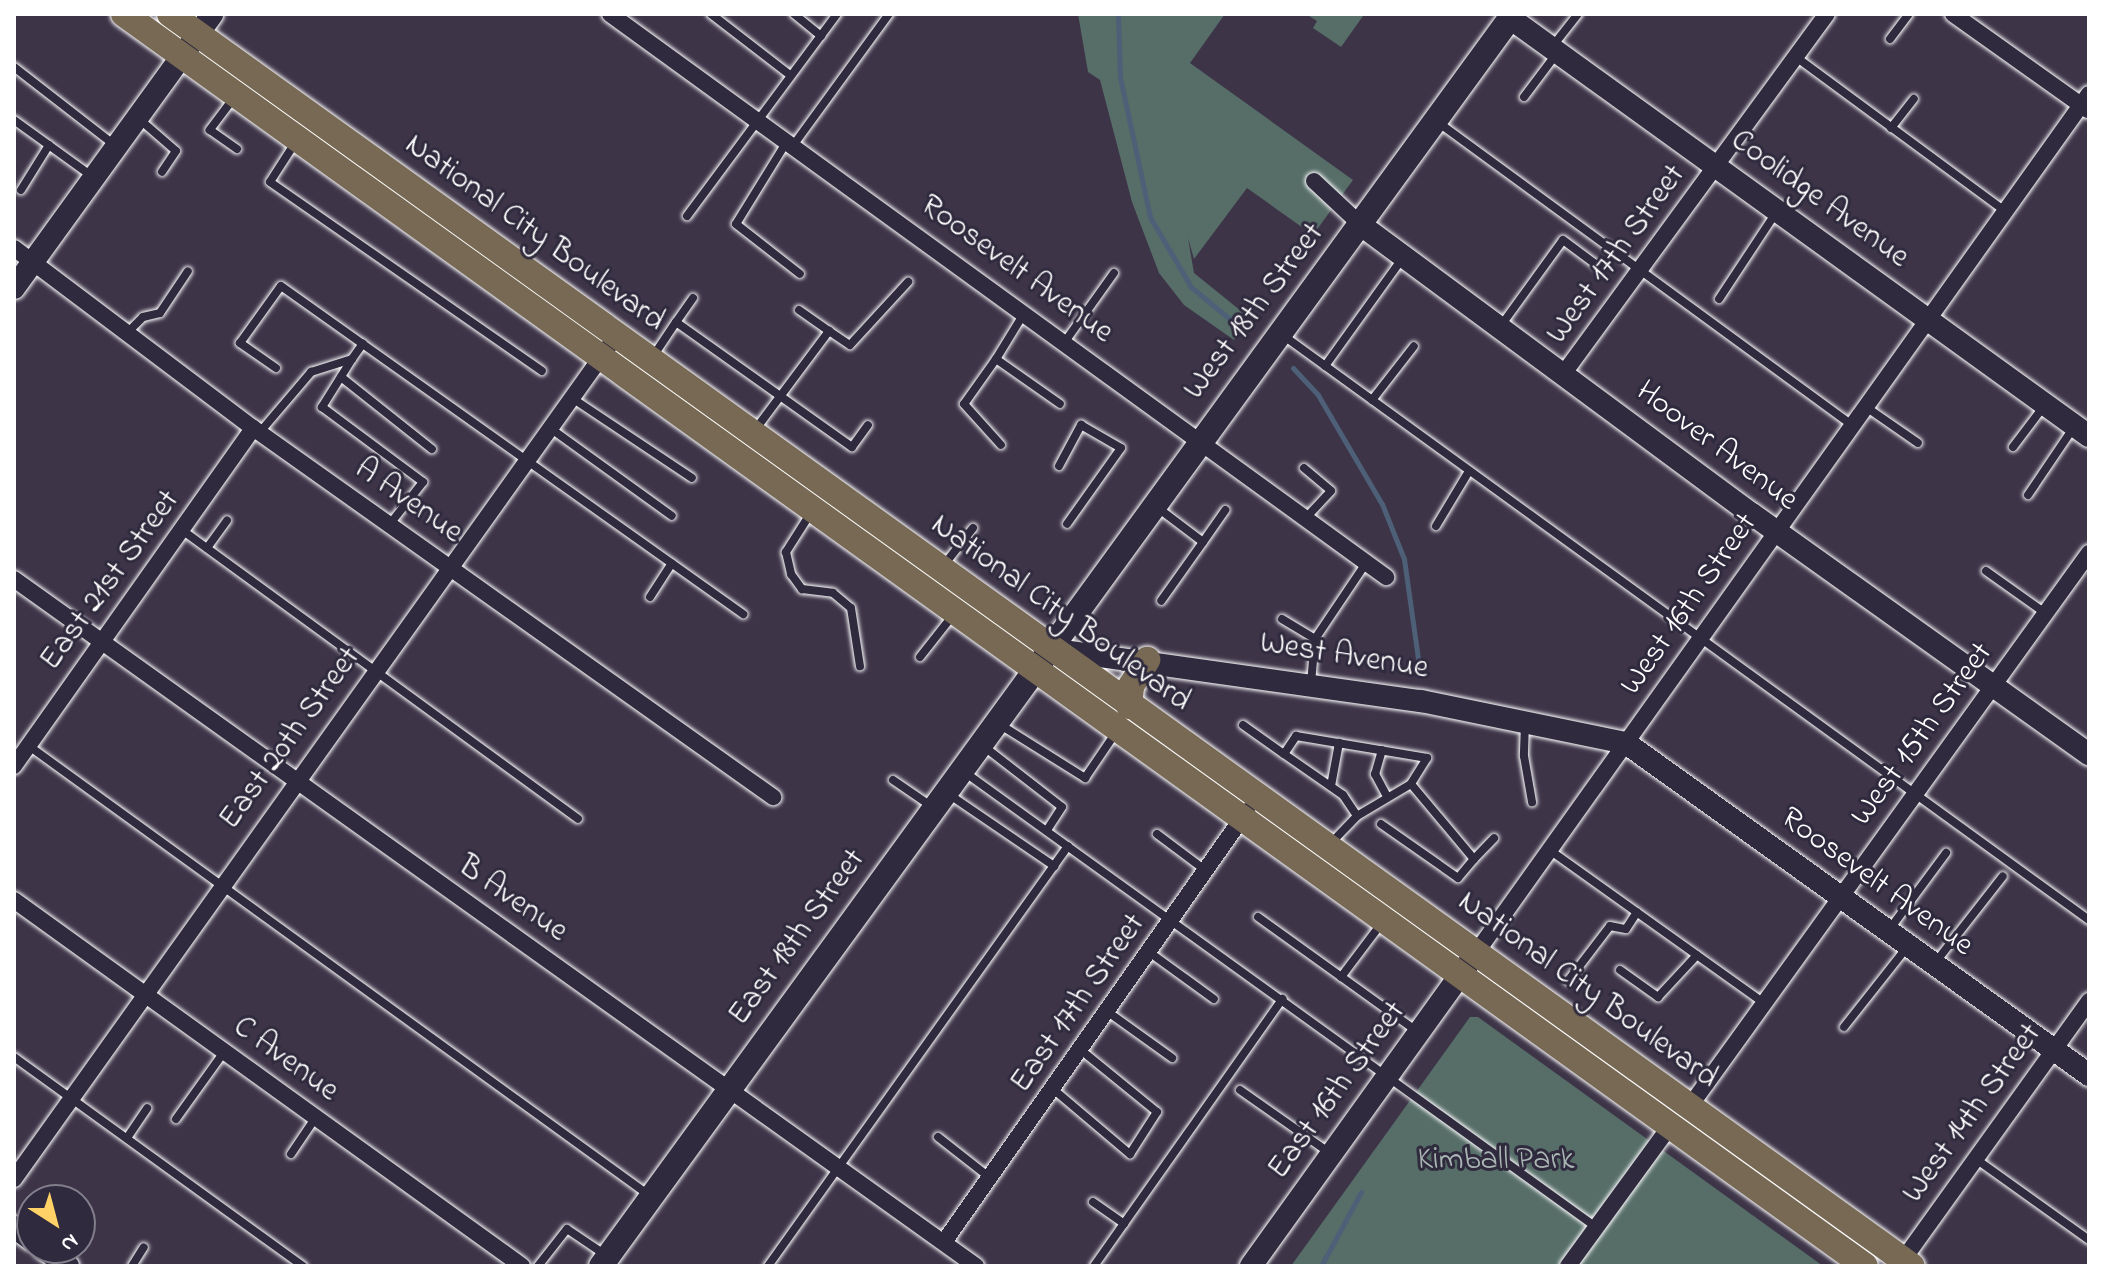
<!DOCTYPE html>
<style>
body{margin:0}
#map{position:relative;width:2103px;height:1280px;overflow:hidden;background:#3d3448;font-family:"Indie Flower",sans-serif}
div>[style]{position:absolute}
.green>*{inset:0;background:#566d68}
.stream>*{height:5px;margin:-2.5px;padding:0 2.5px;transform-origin:2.5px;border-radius:2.5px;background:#4d6078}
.roads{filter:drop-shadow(0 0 2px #fff) drop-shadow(0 0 2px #fff)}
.service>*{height:8px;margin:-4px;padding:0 4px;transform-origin:4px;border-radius:4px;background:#2f2a3d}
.minor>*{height:16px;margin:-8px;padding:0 8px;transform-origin:8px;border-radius:8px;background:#2f2a3d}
.tertiary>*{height:22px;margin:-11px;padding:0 11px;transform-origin:11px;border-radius:11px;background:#2f2a3d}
.secondary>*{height:24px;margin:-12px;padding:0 12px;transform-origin:12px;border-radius:12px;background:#2f2a3d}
.primary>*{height:26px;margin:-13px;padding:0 13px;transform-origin:13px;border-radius:13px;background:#776954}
span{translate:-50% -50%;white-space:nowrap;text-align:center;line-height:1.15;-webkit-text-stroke:6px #2f2a3d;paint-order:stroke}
.street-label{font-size:32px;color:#fff}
.park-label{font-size:32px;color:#aab6b4}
.frame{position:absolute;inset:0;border:16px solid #fff;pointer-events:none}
.north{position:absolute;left:16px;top:1184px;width:80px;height:80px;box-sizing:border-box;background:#2f2a3d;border:2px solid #827f8b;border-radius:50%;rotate:144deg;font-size:22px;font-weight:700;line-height:32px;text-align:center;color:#fff}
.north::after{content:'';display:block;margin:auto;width:28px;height:36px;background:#ffd166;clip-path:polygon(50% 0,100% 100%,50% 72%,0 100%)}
</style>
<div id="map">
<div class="green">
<div style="clip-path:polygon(1078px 14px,1225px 14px,1190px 63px,1353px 180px,1313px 235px,1247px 188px,1194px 259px,1188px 238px,1194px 273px,1251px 319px,1234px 340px,1184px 305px,1159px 273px,1132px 202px,1100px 80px,1088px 72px)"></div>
<div style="clip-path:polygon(1306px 14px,1360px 14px,1363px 16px,1341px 47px,1313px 28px,1317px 21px)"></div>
<div style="clip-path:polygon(1470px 1017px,1478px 1017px,1823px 1266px,1291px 1266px)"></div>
</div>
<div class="stream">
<div style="left:1118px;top:14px;width:63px;rotate:88.2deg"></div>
<div style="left:1120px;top:77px;width:143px;rotate:77.9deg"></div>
<div style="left:1150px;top:217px;width:81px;rotate:59.6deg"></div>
<div style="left:1191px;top:287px;width:66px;rotate:39.5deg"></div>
<div style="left:1293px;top:368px;width:37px;rotate:47deg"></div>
<div style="left:1318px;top:395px;width:126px;rotate:59.6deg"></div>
<div style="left:1382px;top:504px;width:59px;rotate:68.2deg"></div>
<div style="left:1404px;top:559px;width:108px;rotate:82deg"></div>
<div style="left:1321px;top:1266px;width:84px;rotate:-61.6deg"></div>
</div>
<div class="roads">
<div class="service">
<div style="left:711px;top:14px;width:100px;rotate:37.7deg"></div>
<div style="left:794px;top:14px;width:35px;rotate:39deg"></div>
<div style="left:1890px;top:39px;width:31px;rotate:-53deg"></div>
<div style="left:1552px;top:47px;width:42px;rotate:-51.8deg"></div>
<div style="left:1796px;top:57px;width:261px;rotate:36.4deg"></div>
<div style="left:14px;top:67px;width:129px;rotate:37.8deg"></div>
<div style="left:1524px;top:97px;width:55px;rotate:-53.1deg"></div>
<div style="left:233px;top:99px;width:39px;rotate:127deg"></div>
<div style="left:210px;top:130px;width:33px;rotate:35deg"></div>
<div style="left:138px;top:118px;width:50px;rotate:41deg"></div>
<div style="left:176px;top:151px;width:25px;rotate:124deg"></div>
<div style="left:14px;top:120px;width:97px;rotate:35.8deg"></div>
<div style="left:1439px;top:123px;width:512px;rotate:36.18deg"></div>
<div style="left:1891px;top:128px;width:37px;rotate:-52deg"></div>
<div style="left:295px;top:143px;width:46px;rotate:122.7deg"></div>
<div style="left:270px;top:182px;width:331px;rotate:34.8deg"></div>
<div style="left:786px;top:143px;width:95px;rotate:121.7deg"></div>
<div style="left:736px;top:224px;width:81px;rotate:38deg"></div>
<div style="left:792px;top:147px;width:165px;rotate:-53.9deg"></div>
<div style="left:21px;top:190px;width:53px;rotate:-58.1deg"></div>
<div style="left:687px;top:216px;width:252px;rotate:-53.4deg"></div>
<div style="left:693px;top:298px;width:29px;rotate:125deg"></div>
<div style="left:676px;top:322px;width:216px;rotate:35.4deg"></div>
<div style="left:852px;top:447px;width:27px;rotate:-54deg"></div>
<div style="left:1719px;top:299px;width:102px;rotate:-56.6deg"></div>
<div style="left:799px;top:310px;width:37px;rotate:35deg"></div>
<div style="left:1023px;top:315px;width:52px;rotate:121.5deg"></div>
<div style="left:996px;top:359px;width:78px;rotate:35.1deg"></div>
<div style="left:1500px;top:327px;width:107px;rotate:-54.1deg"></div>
<div style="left:1563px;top:240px;width:44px;rotate:36.6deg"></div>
<div style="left:128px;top:332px;width:21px;rotate:-45deg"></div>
<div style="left:143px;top:317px;width:17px;rotate:-13deg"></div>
<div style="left:160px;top:313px;width:50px;rotate:-56.3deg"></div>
<div style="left:1284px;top:336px;width:995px;rotate:35.96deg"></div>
<div style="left:1064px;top:343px;width:86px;rotate:-54.5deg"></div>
<div style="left:652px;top:358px;width:43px;rotate:-56.3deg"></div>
<div style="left:352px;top:359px;width:57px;rotate:122deg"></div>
<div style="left:322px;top:407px;width:126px;rotate:36.6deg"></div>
<div style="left:423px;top:482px;width:53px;rotate:128.2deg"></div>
<div style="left:996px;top:359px;width:55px;rotate:125.4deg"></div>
<div style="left:964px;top:404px;width:55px;rotate:47.9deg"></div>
<div style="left:1325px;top:366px;width:132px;rotate:-54.3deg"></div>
<div style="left:276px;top:368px;width:44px;rotate:-145.2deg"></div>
<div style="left:240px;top:343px;width:70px;rotate:-54.3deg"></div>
<div style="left:281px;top:286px;width:567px;rotate:35.37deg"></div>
<div style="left:341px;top:377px;width:116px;rotate:38.4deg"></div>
<div style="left:572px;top:398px;width:144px;rotate:33.7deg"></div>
<div style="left:1372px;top:400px;width:68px;rotate:-52.1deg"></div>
<div style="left:1866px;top:407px;width:63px;rotate:34.7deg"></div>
<div style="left:550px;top:428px;width:150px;rotate:35.8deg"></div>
<div style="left:755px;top:430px;width:124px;rotate:-53.2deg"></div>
<div style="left:829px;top:331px;width:25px;rotate:34deg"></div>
<div style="left:850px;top:345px;width:86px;rotate:-47.4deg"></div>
<div style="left:260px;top:432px;width:79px;rotate:-49.6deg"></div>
<div style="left:311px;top:372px;width:43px;rotate:-17.6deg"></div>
<div style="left:352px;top:359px;width:19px;rotate:-55deg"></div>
<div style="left:2013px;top:447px;width:51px;rotate:-52.9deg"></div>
<div style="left:1059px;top:466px;width:47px;rotate:-61.8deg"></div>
<div style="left:1081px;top:425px;width:46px;rotate:29.9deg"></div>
<div style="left:1121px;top:448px;width:93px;rotate:125.4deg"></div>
<div style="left:1304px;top:468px;width:35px;rotate:40deg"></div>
<div style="left:1331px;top:491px;width:37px;rotate:133deg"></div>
<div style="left:2028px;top:495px;width:82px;rotate:-55.9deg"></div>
<div style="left:1158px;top:508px;width:56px;rotate:37.1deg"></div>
<div style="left:1203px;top:542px;width:72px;rotate:125.4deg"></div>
<div style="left:812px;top:511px;width:49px;rotate:122.4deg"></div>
<div style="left:786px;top:552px;width:23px;rotate:77deg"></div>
<div style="left:791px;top:574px;width:19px;rotate:54deg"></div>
<div style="left:802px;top:589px;width:31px;rotate:7deg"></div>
<div style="left:833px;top:593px;width:23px;rotate:40deg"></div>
<div style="left:851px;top:608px;width:59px;rotate:81.2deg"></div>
<div style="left:1436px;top:526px;width:64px;rotate:-59deg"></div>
<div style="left:182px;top:530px;width:490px;rotate:36.1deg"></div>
<div style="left:1203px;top:542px;width:39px;rotate:-55deg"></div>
<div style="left:207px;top:548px;width:34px;rotate:-54deg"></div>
<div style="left:944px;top:565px;width:47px;rotate:-51.9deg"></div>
<div style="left:1986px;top:571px;width:72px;rotate:35.4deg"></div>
<div style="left:650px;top:597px;width:40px;rotate:-57.1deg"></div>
<div style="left:1282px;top:619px;width:39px;rotate:31deg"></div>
<div style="left:920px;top:657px;width:55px;rotate:-51.7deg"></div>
<div style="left:1311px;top:683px;width:44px;rotate:-84.8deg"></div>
<div style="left:1315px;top:639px;width:92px;rotate:-56.1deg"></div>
<div style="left:1525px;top:723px;width:33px;rotate:92deg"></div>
<div style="left:1524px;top:756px;width:47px;rotate:80.1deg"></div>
<div style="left:999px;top:724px;width:102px;rotate:32.1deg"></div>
<div style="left:1085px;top:778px;width:57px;rotate:-55.8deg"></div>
<div style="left:1243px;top:725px;width:50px;rotate:35.3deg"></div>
<div style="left:1284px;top:754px;width:22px;rotate:-56deg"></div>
<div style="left:1296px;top:736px;width:133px;rotate:9.5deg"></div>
<div style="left:1427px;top:758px;width:31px;rotate:122deg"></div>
<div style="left:982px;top:745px;width:101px;rotate:37.8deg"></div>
<div style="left:1062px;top:807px;width:27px;rotate:123deg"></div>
<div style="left:29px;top:746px;width:767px;rotate:35.93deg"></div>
<div style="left:1382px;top:750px;width:25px;rotate:106deg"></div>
<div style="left:1375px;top:774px;width:26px;rotate:62deg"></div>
<div style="left:1284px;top:754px;width:72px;rotate:34.8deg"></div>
<div style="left:1343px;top:795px;width:25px;rotate:56deg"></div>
<div style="left:963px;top:771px;width:780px;rotate:35.77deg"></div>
<div style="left:893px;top:780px;width:46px;rotate:34.4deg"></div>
<div style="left:1331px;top:786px;width:44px;rotate:-79.5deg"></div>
<div style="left:947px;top:793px;width:130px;rotate:34.3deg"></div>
<div style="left:1381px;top:824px;width:94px;rotate:35deg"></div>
<div style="left:1458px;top:878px;width:25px;rotate:-50deg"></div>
<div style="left:1157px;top:834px;width:60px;rotate:36.9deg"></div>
<div style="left:1331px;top:843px;width:37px;rotate:-46deg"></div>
<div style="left:1357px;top:816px;width:63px;rotate:-30.7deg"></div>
<div style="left:1411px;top:784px;width:98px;rotate:50deg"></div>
<div style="left:1474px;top:859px;width:29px;rotate:-46deg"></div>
<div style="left:1551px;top:851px;width:262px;rotate:35.5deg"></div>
<div style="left:1258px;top:917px;width:197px;rotate:35.7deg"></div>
<div style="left:1889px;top:930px;width:96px;rotate:-53.5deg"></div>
<div style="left:1149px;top:952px;width:80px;rotate:35.9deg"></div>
<div style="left:1935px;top:963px;width:110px;rotate:-52deg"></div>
<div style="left:1620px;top:970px;width:47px;rotate:35.4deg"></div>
<div style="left:1658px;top:997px;width:57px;rotate:-47.1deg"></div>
<div style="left:1341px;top:977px;width:66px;rotate:-53deg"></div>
<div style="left:1568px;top:981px;width:69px;rotate:-52.6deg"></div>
<div style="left:1610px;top:926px;width:16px;rotate:11deg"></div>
<div style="left:1626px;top:929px;width:20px;rotate:-57deg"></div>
<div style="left:1108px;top:1012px;width:79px;rotate:35.7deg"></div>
<div style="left:1844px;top:1027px;width:103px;rotate:-51.7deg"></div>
<div style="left:14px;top:1057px;width:357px;rotate:35.9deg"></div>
<div style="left:1053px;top:1089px;width:101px;rotate:40.2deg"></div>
<div style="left:1130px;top:1154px;width:50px;rotate:-57.3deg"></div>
<div style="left:1157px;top:1112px;width:98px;rotate:-140.8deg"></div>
<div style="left:1240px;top:1090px;width:111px;rotate:35.1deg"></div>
<div style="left:176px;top:1119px;width:82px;rotate:-54.4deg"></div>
<div style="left:938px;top:1137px;width:65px;rotate:38.1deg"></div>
<div style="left:127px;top:1138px;width:36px;rotate:-56deg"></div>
<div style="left:291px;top:1154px;width:45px;rotate:-56deg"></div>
<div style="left:1976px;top:1159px;width:139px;rotate:35.6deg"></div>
<div style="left:1093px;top:1202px;width:38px;rotate:35deg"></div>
<div style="left:132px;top:1266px;width:22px;rotate:-58deg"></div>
<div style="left:538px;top:1266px;width:47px;rotate:-51.9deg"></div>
<div style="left:567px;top:1229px;width:45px;rotate:34deg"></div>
<div style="left:768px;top:1266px;width:516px;rotate:-54.46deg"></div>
<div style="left:1094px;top:1266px;width:327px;rotate:-54.8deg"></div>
</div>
<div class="minor">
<div style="left:610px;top:14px;width:959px;rotate:35.96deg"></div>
<div style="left:1953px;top:14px;width:166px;rotate:35.4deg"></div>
<div style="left:1314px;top:181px;width:64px;rotate:43.1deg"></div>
<div style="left:14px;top:248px;width:299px;rotate:37deg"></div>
<div style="left:253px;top:428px;width:638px;rotate:35.36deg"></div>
<div style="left:1564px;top:373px;width:445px;rotate:-53.8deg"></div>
<div style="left:14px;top:579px;width:1182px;rotate:35.53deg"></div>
<div style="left:14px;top:766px;width:414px;rotate:-54.7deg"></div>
<div style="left:14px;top:900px;width:626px;rotate:35.77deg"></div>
<div style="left:1476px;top:953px;width:1055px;rotate:-54.49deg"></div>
<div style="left:1690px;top:1106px;width:682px;rotate:-54.19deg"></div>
<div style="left:14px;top:1179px;width:1037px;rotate:-54.46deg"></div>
<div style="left:944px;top:1242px;width:527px;rotate:-54.89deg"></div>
<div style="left:1903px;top:1260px;width:319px;rotate:-54.3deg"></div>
<div style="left:1568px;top:1266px;width:173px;rotate:-53.9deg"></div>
</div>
<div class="tertiary">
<div style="left:1510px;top:18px;width:714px;rotate:35.83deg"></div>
<div style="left:1361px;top:225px;width:486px;rotate:36.5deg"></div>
<div style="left:1752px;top:514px;width:414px;rotate:35.5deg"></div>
<div style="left:14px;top:288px;width:338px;rotate:-54.1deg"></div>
<div style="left:1049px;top:649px;width:376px;rotate:8deg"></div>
<div style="left:1421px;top:701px;width:209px;rotate:11.6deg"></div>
<div style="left:1626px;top:743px;width:570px;rotate:35.64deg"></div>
<div style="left:14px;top:1227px;width:22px;rotate:36deg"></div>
<div style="left:43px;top:1248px;width:31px;rotate:36deg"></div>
<div style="left:1251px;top:1266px;width:375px;rotate:-54.3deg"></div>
</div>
<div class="secondary">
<div style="left:601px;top:1266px;width:1549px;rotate:-53.93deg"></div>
</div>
<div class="primary">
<div style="left:124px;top:14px;width:2144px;rotate:35.72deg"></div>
<div style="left:170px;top:14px;width:2145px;rotate:35.71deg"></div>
<div style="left:1129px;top:706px;width:20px;rotate:-84deg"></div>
<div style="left:1131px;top:686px;width:31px;rotate:-58deg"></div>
</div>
</div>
<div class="street-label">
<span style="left:1819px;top:200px;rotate:36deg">Coolidge Avenue</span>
<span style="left:534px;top:234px;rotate:36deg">National City Boulevard</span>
<span style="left:1617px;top:255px;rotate:-54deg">West 17th Street</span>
<span style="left:1016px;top:270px;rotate:36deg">Roosevelt Avenue</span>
<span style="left:1255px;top:312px;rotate:-53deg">West 18th Street</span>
<span style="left:1716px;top:447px;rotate:37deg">Hoover Avenue</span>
<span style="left:408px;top:502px;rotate:35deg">A Avenue</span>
<span style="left:111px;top:581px;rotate:-54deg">East 21st Street</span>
<span style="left:1690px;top:605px;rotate:-55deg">West 16th Street</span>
<span style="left:1060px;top:614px;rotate:36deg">National City Boulevard</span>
<span style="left:1344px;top:657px;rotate:9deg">West Avenue</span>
<span style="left:1923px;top:735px;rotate:-54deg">West 15th Street</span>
<span style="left:291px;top:739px;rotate:-54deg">East 20th Street</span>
<span style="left:1876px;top:883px;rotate:36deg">Roosevelt Avenue</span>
<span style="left:512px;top:900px;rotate:35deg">B Avenue</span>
<span style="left:798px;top:938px;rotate:-54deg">East 18th Street</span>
<span style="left:1587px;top:991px;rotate:36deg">National City Boulevard</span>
<span style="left:1079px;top:1004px;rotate:-55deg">East 17th Street</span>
<span style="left:285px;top:1060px;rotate:36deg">C Avenue</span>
<span style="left:1338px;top:1091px;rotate:-54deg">East 16th Street</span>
<span style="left:1973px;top:1114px;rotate:-54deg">West 14th Street</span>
</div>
<div class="park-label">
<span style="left:1496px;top:1161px">Kimball Park</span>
</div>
<div class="frame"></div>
<div class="north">N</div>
</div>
